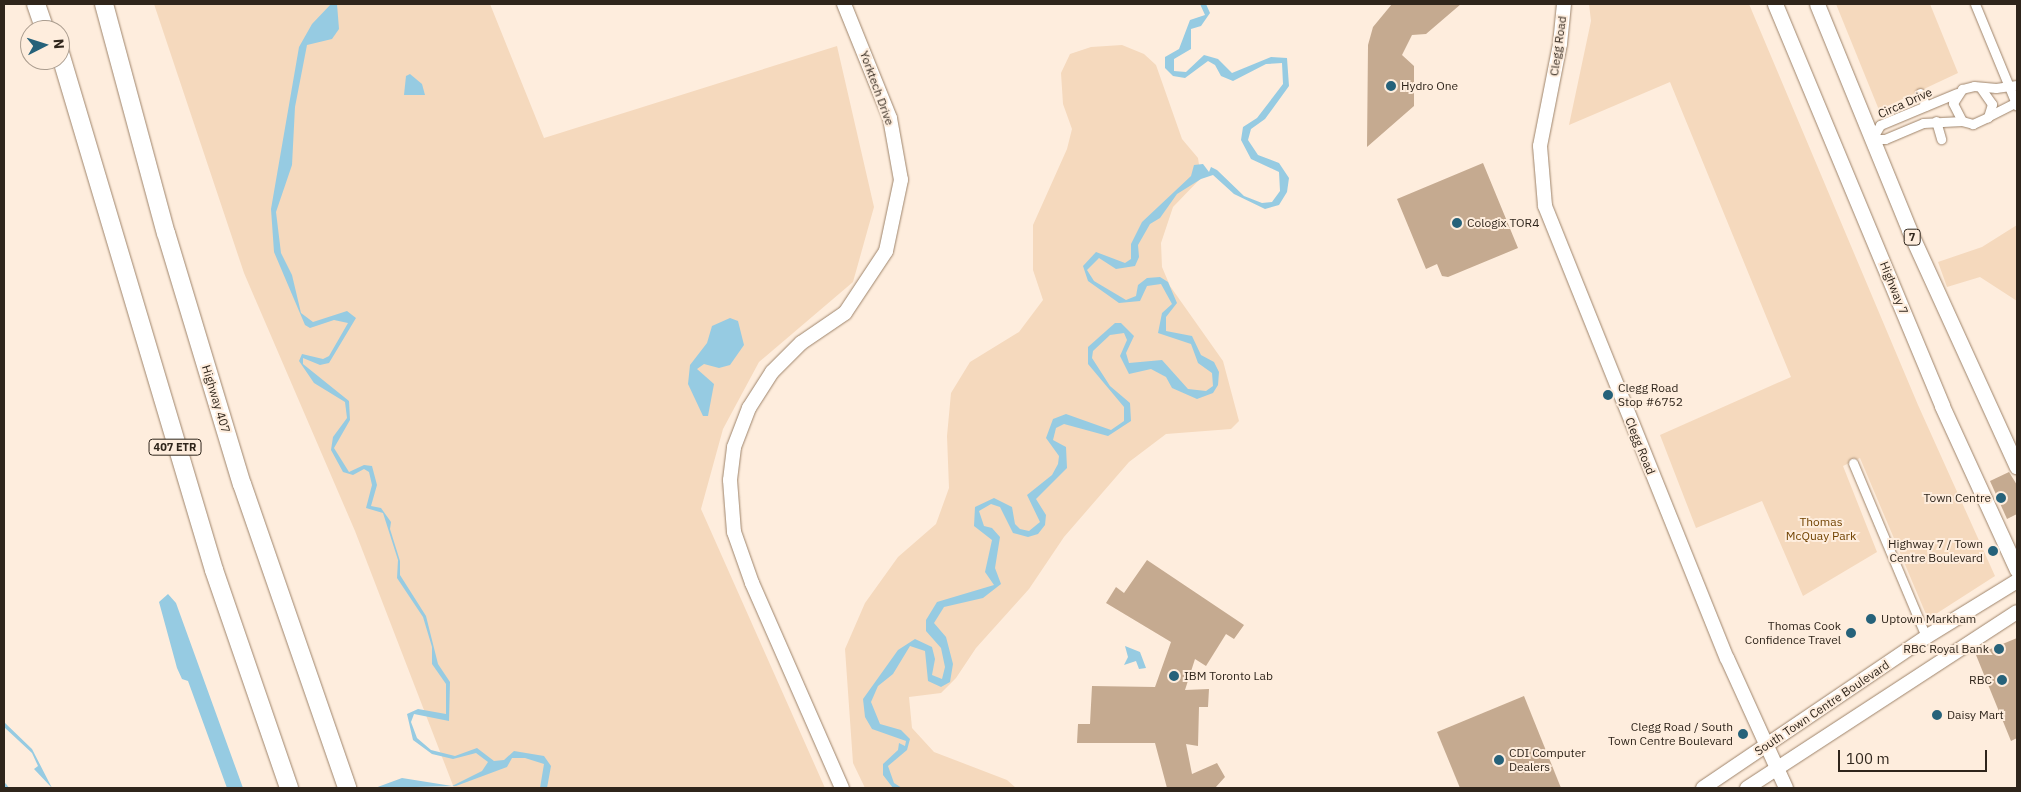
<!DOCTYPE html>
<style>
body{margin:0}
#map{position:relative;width:2021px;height:792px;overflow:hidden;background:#feeddd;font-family:"IBM Plex Sans",sans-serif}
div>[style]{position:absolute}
.green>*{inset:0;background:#f5d9bd}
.water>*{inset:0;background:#96cbe2}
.stream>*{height:3px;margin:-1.5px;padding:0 1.5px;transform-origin:1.5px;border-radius:1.5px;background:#96cbe2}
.building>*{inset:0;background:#c5aa90}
.roads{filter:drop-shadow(0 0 1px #9e846b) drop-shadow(0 0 1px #9e846b)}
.street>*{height:9px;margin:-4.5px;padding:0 4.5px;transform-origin:4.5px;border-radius:4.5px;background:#fff}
.secondary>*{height:14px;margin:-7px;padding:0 7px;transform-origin:7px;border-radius:7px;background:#fff}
.primary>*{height:15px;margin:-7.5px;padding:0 7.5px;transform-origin:7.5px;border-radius:7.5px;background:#fff}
.highway>*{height:18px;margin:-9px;padding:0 9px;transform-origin:9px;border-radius:9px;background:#fff}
.dots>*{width:14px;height:14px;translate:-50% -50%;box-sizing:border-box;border:2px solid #feeddd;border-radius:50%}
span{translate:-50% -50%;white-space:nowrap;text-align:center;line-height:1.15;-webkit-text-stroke:4px #feeddd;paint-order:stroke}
.shield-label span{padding:1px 4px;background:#feeddd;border:1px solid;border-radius:4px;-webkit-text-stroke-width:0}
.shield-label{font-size:11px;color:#2f251b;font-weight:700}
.street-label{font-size:12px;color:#2f251b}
.poi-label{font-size:12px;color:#2f251b}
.left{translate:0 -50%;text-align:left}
.right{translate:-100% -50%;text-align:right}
.park-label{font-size:12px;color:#714302}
.frame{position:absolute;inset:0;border:5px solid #2f251b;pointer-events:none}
.north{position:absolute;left:20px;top:20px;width:50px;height:50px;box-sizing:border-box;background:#feeddd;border:1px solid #ab9d8f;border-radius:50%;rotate:85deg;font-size:14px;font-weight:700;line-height:20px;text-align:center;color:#2f251b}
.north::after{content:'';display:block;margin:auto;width:18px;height:22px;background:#26627a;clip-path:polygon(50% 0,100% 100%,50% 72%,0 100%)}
.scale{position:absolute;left:1838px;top:750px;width:149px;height:22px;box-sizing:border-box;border:2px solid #2f251b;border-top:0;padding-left:6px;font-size:15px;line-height:18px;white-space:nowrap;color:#2f251b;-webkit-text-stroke:4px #feeddd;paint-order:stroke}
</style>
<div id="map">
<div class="green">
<div style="clip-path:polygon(154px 4px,490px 4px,544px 138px,837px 46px,874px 207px,853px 282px,759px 362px,723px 429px,701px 509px,825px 788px,454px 788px,355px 531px,244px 273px)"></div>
<div style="clip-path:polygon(1589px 4px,1749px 4px,1918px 405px,1995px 576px,1928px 619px,1860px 458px,1843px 466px,1877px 552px,1803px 596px,1762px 501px,1696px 528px,1660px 435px,1791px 377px,1670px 82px,1569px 125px,1591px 21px)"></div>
<div style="clip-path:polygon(1836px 4px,1930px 4px,1958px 73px,1879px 110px)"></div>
<div style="clip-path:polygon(1122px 45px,1144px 54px,1156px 65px,1182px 139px,1198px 158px,1201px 178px,1173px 207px,1161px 243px,1162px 267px,1170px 286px,1223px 361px,1239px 421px,1231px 429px,1166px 434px,1129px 462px,1064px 537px,1029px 589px,976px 648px,956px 678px,941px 693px,909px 697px,912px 728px,934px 752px,1007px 780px,1016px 788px,865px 788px,853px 763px,845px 649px,865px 603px,898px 557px,936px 524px,949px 488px,947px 436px,951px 393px,970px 362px,1019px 332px,1043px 300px,1033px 270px,1033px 225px,1067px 149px,1072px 129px,1063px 104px,1061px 73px,1070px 54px,1091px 47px)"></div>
<div style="clip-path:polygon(2017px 225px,2017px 301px,1980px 277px,1947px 287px,1938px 262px,1982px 247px)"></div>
</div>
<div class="water">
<div style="clip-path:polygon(331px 4px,337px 4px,339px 29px,332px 39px,307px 45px,295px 107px,292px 165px,276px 212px,281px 253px,292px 275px,301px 313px,313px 322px,347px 311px,356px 318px,329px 363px,320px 365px,303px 358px,303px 364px,349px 401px,350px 420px,334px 448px,349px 472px,364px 465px,372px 466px,377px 485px,371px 506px,381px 508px,391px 522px,390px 529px,400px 561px,400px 575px,426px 616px,438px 664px,450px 682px,449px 721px,414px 714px,411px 722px,417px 738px,431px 750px,455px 756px,477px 748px,494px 761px,504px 760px,514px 751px,544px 756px,551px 766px,547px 788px,540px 788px,544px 764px,525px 758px,512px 758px,507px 767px,456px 786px,375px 788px,402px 778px,452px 786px,482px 771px,488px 762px,476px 753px,453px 759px,432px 754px,413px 740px,407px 714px,418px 709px,446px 714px,446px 684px,432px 664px,432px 647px,423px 617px,397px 578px,398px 560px,383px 513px,366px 508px,372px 485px,369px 472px,364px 469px,353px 475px,343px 472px,331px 450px,333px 437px,347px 418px,345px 402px,314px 383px,299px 361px,302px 354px,323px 359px,329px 356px,348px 323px,334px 320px,310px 328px,305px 325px,274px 252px,271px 209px,299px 47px,312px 24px)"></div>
<div style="clip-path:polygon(1200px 4px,1206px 4px,1210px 13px,1201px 26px,1191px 29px,1191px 49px,1174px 59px,1174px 71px,1186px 72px,1204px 55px,1218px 59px,1232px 73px,1271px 57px,1287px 58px,1289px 86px,1265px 119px,1251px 129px,1248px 140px,1258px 155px,1279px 163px,1289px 178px,1287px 192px,1279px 205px,1265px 209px,1234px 194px,1213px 175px,1201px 179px,1177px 194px,1160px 218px,1150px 224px,1138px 245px,1139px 257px,1135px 266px,1116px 269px,1099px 258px,1087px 270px,1094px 281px,1126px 300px,1136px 296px,1138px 285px,1147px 278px,1160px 277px,1168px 282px,1177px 303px,1166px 317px,1166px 331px,1192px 336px,1201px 355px,1214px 362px,1219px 372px,1218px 385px,1213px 393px,1197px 399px,1172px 388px,1166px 377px,1151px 369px,1129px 374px,1120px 356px,1127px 340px,1124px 333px,1110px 335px,1093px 351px,1092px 358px,1110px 386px,1130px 403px,1131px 421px,1108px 436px,1064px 424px,1056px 428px,1053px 440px,1066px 447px,1067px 468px,1036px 499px,1046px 515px,1045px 525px,1038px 534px,1028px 537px,1013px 533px,1000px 507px,991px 504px,979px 511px,984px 526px,992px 528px,1000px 537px,995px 568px,1001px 584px,983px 598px,944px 607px,934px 623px,946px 637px,953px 664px,950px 682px,941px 687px,928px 681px,925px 651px,910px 646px,893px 674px,878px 686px,871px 702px,880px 724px,901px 730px,910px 739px,907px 750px,888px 766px,894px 783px,902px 788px,893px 788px,883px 775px,883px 764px,898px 750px,899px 743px,905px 746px,906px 741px,872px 729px,865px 717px,863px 699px,898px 650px,915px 639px,932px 647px,935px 659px,932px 675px,942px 679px,945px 667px,941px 648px,926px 631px,926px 620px,937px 602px,994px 585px,985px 572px,992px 540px,974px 526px,975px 507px,994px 498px,1012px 507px,1015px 524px,1020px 529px,1029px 531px,1040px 522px,1027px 495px,1052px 475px,1058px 464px,1059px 456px,1046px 438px,1053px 419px,1066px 414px,1111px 430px,1124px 421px,1124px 407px,1088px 364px,1088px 347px,1115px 323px,1121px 323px,1134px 336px,1126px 353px,1129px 363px,1162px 360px,1188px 389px,1206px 391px,1213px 386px,1212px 373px,1198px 363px,1191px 344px,1158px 333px,1162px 313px,1172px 304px,1161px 284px,1147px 286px,1140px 301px,1119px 303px,1088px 281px,1083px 266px,1096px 252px,1125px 263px,1131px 259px,1131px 244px,1142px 222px,1191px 176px,1194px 165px,1203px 164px,1209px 172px,1211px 167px,1217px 170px,1244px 196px,1262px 203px,1272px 202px,1280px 191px,1279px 172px,1251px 159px,1241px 140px,1243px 127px,1257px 118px,1283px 84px,1282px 63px,1266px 64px,1233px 81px,1221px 76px,1215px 65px,1208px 61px,1185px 78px,1173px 76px,1165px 68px,1165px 57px,1179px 49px,1190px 20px,1205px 15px)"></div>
<div style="clip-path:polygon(410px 74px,422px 84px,425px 95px,404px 95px,406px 76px)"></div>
<div style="clip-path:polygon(730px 318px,738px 321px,744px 345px,730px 365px,719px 368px,704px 364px,697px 369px,714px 384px,708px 416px,703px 416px,688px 384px,690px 365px,707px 343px,712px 326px)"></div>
<div style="clip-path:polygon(168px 594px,176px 603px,243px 788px,227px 788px,188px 681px,182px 679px,177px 668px,159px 602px)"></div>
<div style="clip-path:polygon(1125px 646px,1140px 652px,1146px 668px,1139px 669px,1136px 661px,1124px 665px,1128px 657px)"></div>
<div style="clip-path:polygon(4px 722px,32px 749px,52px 788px,34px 769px,38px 766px,32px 753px,4px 727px)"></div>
</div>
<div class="stream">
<div style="left:4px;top:784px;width:5px;rotate:53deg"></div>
</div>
<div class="building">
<div style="clip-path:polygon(1392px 4px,1461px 4px,1426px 34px,1412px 35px,1402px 55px,1414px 66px,1414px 106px,1367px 147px,1368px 45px,1373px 27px)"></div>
<div style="clip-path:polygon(1483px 163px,1518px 248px,1448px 277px,1442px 276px,1437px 264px,1426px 269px,1397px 199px)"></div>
<div style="clip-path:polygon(2009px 472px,2017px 485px,2017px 514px,2007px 519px,1990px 481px)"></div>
<div style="clip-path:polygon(1147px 560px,1244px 625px,1234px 639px,1226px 634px,1206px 666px,1195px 659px,1185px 690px,1209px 689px,1208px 707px,1199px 707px,1198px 746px,1186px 744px,1192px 774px,1217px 763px,1225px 777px,1215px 788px,1167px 788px,1155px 743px,1077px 743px,1078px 724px,1090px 724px,1092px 686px,1155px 687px,1171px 642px,1106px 603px,1116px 587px,1124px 593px)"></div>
<div style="clip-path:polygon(2017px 638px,2017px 738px,2011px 741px,1976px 655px)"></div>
<div style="clip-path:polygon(1524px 696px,1561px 788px,1460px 788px,1437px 732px)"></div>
</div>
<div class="roads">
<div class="street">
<div style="left:1975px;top:4px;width:110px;rotate:67.6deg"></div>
<div style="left:1980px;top:87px;width:21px;rotate:55deg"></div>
<div style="left:1992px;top:104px;width:14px;rotate:107deg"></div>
<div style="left:1988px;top:117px;width:17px;rotate:155deg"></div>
<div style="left:1973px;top:124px;width:11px;rotate:-165deg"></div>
<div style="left:1962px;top:121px;width:20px;rotate:-117deg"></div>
<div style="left:1953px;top:103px;width:17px;rotate:-57deg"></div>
<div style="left:1962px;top:89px;width:12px;rotate:-14deg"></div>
<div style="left:1974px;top:86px;width:22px;rotate:5deg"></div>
<div style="left:1996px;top:88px;width:21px;rotate:-8deg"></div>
<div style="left:1920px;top:93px;width:14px;rotate:65deg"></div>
<div style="left:1989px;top:116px;width:31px;rotate:-27deg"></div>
<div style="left:1936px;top:121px;width:19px;rotate:74deg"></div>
<div style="left:1872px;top:139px;width:16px;rotate:-60deg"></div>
<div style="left:1880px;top:125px;width:83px;rotate:-22.6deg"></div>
<div style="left:1872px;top:139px;width:13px"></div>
<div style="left:1885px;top:139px;width:41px;rotate:-22.8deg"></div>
<div style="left:1923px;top:123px;width:39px;rotate:-3deg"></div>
<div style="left:1853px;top:463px;width:189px;rotate:67.2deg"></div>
</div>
<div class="secondary">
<div style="left:1564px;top:4px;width:40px;rotate:95.7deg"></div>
<div style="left:1560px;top:44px;width:104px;rotate:101.1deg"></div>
<div style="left:1540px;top:146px;width:60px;rotate:85.2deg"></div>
<div style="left:1545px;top:206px;width:487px;rotate:68.1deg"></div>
<div style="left:1727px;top:658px;width:143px;rotate:65.6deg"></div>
<div style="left:842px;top:788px;width:224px;rotate:-113.7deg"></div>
<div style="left:752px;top:583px;width:54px;rotate:-109.4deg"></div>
<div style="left:734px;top:532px;width:52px;rotate:-94.4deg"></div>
<div style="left:730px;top:480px;width:33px;rotate:-83deg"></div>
<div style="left:734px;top:447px;width:42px;rotate:-69deg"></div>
<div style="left:749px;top:408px;width:43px;rotate:-57.4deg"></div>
<div style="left:772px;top:372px;width:41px;rotate:-45deg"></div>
<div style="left:801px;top:343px;width:53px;rotate:-34.3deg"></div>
<div style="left:845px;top:313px;width:74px;rotate:-56.5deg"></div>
<div style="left:886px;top:251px;width:73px;rotate:-78.1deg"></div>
<div style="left:901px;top:180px;width:63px;rotate:-100.1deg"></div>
<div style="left:890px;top:118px;width:123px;rotate:-112deg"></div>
<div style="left:1703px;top:788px;width:269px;rotate:-34.1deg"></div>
<div style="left:1926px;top:637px;width:107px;rotate:-31.6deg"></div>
<div style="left:1747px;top:788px;width:322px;rotate:-33.1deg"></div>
</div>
<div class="primary">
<div style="left:1775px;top:4px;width:435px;rotate:67.4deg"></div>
<div style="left:1942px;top:406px;width:180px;rotate:65.4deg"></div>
<div style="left:1817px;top:4px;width:244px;rotate:67.8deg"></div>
<div style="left:1909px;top:230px;width:260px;rotate:65.5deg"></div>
</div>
<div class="highway">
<div style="left:36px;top:4px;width:28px;rotate:71deg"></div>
<div style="left:104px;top:4px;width:237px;rotate:74.9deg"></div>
<div style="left:166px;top:233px;width:262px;rotate:73.2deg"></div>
<div style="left:242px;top:484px;width:322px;rotate:70.9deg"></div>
<div style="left:60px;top:53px;width:539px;rotate:73.41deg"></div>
<div style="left:214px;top:570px;width:231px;rotate:71deg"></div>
</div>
</div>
<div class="dots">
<div style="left:1391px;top:86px;background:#26627a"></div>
<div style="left:1457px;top:223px;background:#26627a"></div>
<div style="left:1608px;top:395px;background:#26627a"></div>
<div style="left:2001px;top:498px;background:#26627a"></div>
<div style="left:1993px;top:551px;background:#26627a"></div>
<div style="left:1871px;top:619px;background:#26627a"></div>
<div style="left:1851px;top:633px;background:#26627a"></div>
<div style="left:1999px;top:649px;background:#26627a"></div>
<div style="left:1174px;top:676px;background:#26627a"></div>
<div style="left:2002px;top:680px;background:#26627a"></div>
<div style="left:1937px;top:715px;background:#26627a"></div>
<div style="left:1743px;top:734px;background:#26627a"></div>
<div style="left:1499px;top:760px;background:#26627a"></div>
</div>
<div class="shield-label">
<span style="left:1912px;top:237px">7</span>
<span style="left:175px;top:447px">407 ETR</span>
</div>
<div class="street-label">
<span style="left:1558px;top:46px;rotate:-82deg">Clegg Road</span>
<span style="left:877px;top:88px;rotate:70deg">Yorktech Drive</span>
<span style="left:1905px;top:103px;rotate:-24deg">Circa Drive</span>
<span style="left:1894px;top:288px;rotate:68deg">Highway 7</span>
<span style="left:216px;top:399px;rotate:73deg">Highway 407</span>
<span style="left:1640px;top:446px;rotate:68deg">Clegg Road</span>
<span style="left:1822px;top:708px;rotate:-34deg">South Town Centre Boulevard</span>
</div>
<div class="poi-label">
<span class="left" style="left:1401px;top:86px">Hydro One</span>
<span class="left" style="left:1467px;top:223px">Cologix TOR4</span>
<span class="left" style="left:1618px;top:395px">Clegg Road<br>Stop #6752</span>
<span class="right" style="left:1991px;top:498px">Town Centre</span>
<span class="right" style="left:1983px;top:551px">Highway 7 / Town<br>Centre Boulevard</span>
<span class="left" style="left:1881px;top:619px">Uptown Markham</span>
<span class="right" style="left:1841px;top:633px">Thomas Cook<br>Confidence Travel</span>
<span class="right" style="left:1989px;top:649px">RBC Royal Bank</span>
<span class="left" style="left:1184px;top:676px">IBM Toronto Lab</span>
<span class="right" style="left:1992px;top:680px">RBC</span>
<span class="left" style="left:1947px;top:715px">Daisy Mart</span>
<span class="right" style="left:1733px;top:734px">Clegg Road / South<br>Town Centre Boulevard</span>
<span class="left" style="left:1509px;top:760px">CDI Computer<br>Dealers</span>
</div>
<div class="park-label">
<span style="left:1821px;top:529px">Thomas<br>McQuay Park</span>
</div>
<div class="frame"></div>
<div class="north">N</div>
<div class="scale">100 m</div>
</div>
